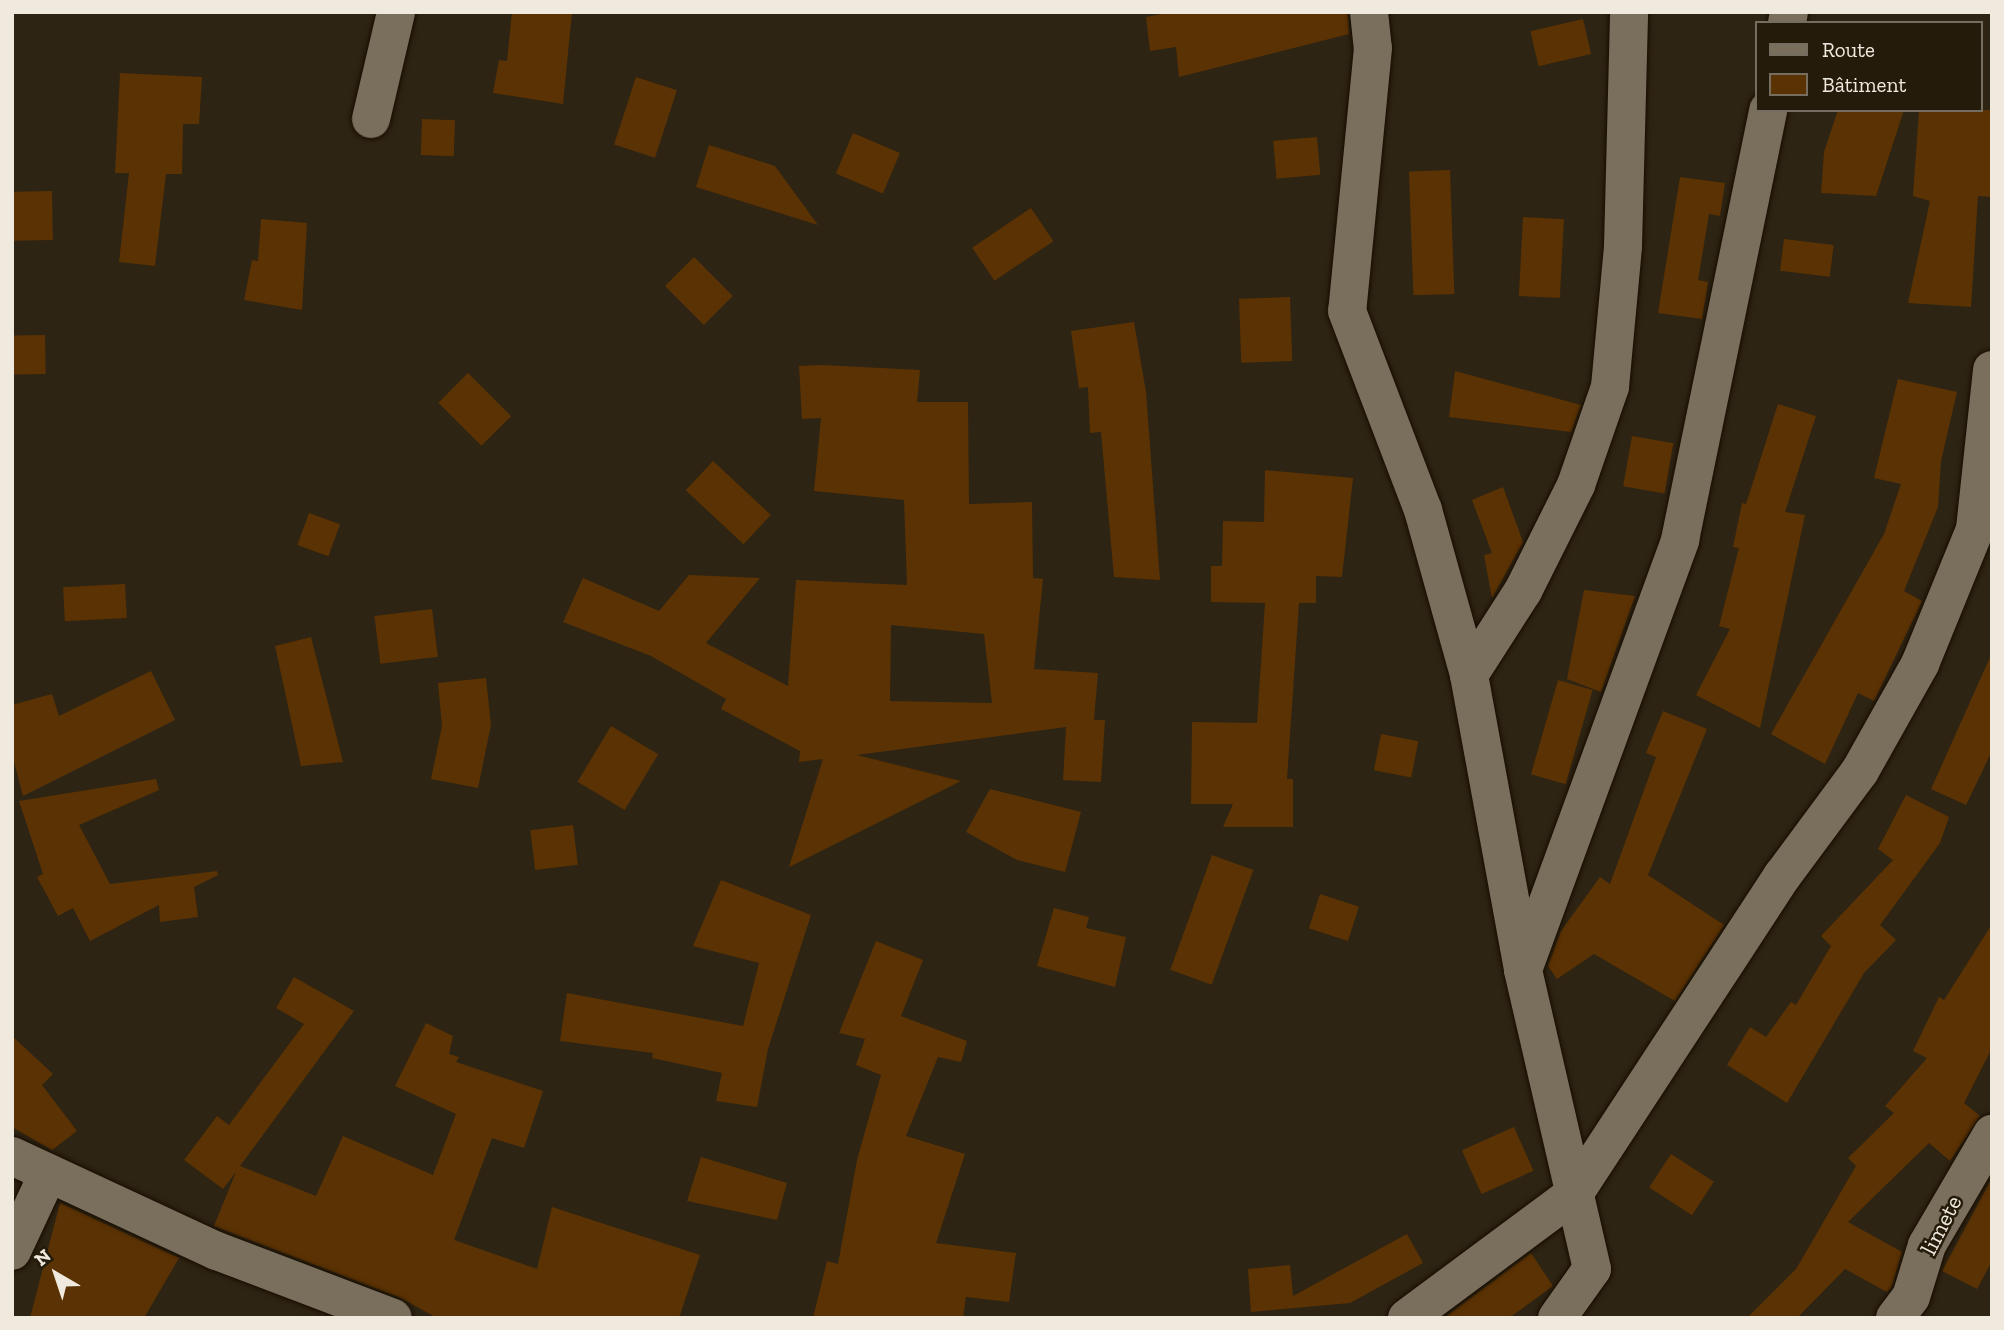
<!DOCTYPE html>
<meta charset="utf-8">
<style>
body{margin:0}
#map{position:relative;width:2004px;height:1330px;overflow:hidden;background:#2e2413;font-family:"Zilla Slab",serif}
div>[style]{position:absolute}
.building>*{inset:0;background:#5b3203;transform-origin:0 0}
.roads{filter:drop-shadow(0 0 2px #160d01) drop-shadow(0 0 2px #160d01)}
.street>*{height:38px;margin:-19px;padding:0 19px;transform-origin:19px;border-radius:19px;background:#7a6f5c}
span{translate:-50% -50%;white-space:nowrap;text-align:center;line-height:1.15;-webkit-text-stroke:5px #241b0a;paint-order:stroke}
.street-label{font-size:23px;color:#efe9de}
.frame{position:absolute;inset:0;border:14px solid #efe9de;pointer-events:none}
.legend{position:absolute;left:1755px;top:21px;width:228px;height:91px;box-sizing:border-box;background:#241b0a;border:2px solid #756d5f;margin:0;padding:9px 12px;list-style:none;font-size:21px;color:#efe9de}
.legend li{display:flex;align-items:center;gap:14px;height:35px}
.legend b{width:35px;border:2px solid #756d5f}
.north{position:absolute;left:21px;top:1239px;width:70px;height:70px;-webkit-text-stroke:5px #241b0a;paint-order:stroke;rotate:321deg;font-size:19px;font-weight:700;line-height:28px;text-align:center;color:#efe9de}
.north::after{content:'';display:block;margin:auto;width:24px;height:32px;background:#efe9de;clip-path:polygon(50% 0,100% 100%,50% 72%,0 100%)}
</style>
<div id="map">
<div class="building">
<div style="clip-path:polygon(512px 12px,572px 12px,563px 104px,493px 93px,499px 60px,507px 61px)"></div>
<div style="clip-path:polygon(1172px 12px,1348px 12px,1349px 34px,1179px 77px,1176px 47px,1150px 51px,1146px 17px)"></div>
<div style="left:1583px;top:19px;width:36px;height:54px;rotate:77deg"></div>
<div style="clip-path:polygon(120px 73px,202px 77px,199px 124px,183px 124px,182px 174px,166px 174px,155px 266px,119px 262px,129px 173px,115px 173px)"></div>
<div style="left:636px;top:77px;width:43px;height:71px;rotate:18deg"></div>
<div style="clip-path:polygon(1838px 110px,1904px 110px,1876px 196px,1821px 193px,1824px 152px)"></div>
<div style="clip-path:polygon(1919px 110px,1992px 110px,1992px 197px,1978px 196px,1971px 307px,1908px 303px,1930px 201px,1913px 196px)"></div>
<div style="left:422px;top:119px;width:33px;height:36px;rotate:2deg"></div>
<div style="left:853px;top:133px;width:51px;height:44px;rotate:23deg"></div>
<div style="left:1317px;top:137px;width:38px;height:44px;rotate:85deg"></div>
<div style="clip-path:polygon(709px 145px,775px 166px,818px 225px,696px 187px)"></div>
<div style="left:1450px;top:170px;width:124px;height:41px;rotate:88deg"></div>
<div style="clip-path:polygon(1680px 177px,1725px 183px,1720px 216px,1709px 214px,1698px 280px,1708px 282px,1702px 319px,1658px 313px)"></div>
<div style="left:52px;top:191px;width:49px;height:40px;rotate:89deg"></div>
<div style="left:1031px;top:208px;width:40px;height:71px;rotate:56deg"></div>
<div style="left:1523px;top:217px;width:41px;height:79px;rotate:3deg"></div>
<div style="clip-path:polygon(261px 219px,307px 223px,302px 310px,244px 300px,252px 260px,258px 261px)"></div>
<div style="left:1784px;top:239px;width:50px;height:32px;rotate:7deg"></div>
<div style="left:694px;top:257px;width:55px;height:41px;rotate:45deg"></div>
<div style="left:1290px;top:297px;width:64px;height:51px;rotate:88deg"></div>
<div style="clip-path:polygon(1134px 322px,1146px 392px,1160px 580px,1114px 577px,1101px 432px,1090px 433px,1088px 387px,1079px 388px,1071px 331px)"></div>
<div style="left:45px;top:335px;width:39px;height:33px;rotate:89deg"></div>
<div style="clip-path:polygon(evenodd,822px 365px,920px 370px,917px 402px,968px 402px,969px 504px,1032px 502px,1033px 578px,1043px 579px,1034px 669px,1098px 673px,1094px 720px,1105px 720px,1101px 782px,1063px 780px,1066px 727px,857px 755px,961px 781px,789px 867px,823px 759px,799px 762px,800px 751px,721px 709px,726px 699px,651px 656px,563px 622px,583px 578px,659px 611px,689px 575px,760px 578px,706px 643px,788px 686px,796px 580px,907px 585px,904px 500px,814px 491px,821px 418px,802px 419px,799px 366px,822px 365px,891px 625px,984px 634px,992px 703px,890px 701px,891px 625px)"></div>
<div style="clip-path:polygon(1455px 371px,1581px 405px,1571px 432px,1449px 417px)"></div>
<div style="left:468px;top:373px;width:61px;height:42px;rotate:45deg"></div>
<div style="clip-path:polygon(1898px 379px,1957px 392px,1941px 461px,1938px 507px,1904px 591px,1922px 601px,1874px 701px,1858px 693px,1825px 764px,1771px 734px,1884px 534px,1901px 484px,1874px 478px)"></div>
<div style="clip-path:polygon(1778px 404px,1816px 416px,1785px 512px,1805px 515px,1760px 728px,1696px 695px,1730px 629px,1719px 626px,1739px 548px,1733px 547px,1742px 503px,1746px 504px)"></div>
<div style="left:1632px;top:436px;width:42px;height:51px;rotate:10deg"></div>
<div style="left:713px;top:461px;width:79px;height:40px;rotate:43deg"></div>
<div style="clip-path:polygon(1265px 470px,1353px 478px,1342px 577px,1316px 576px,1316px 603px,1299px 603px,1287px 779px,1293px 779px,1293px 827px,1223px 827px,1233px 804px,1191px 804px,1192px 722px,1257px 723px,1265px 603px,1211px 602px,1211px 566px,1222px 566px,1223px 521px,1264px 522px)"></div>
<div style="clip-path:polygon(1503px 487px,1523px 542px,1492px 598px,1484px 555px,1492px 553px,1472px 500px)"></div>
<div style="left:309px;top:513px;width:33px;height:34px;rotate:20deg"></div>
<div style="left:125px;top:584px;width:34px;height:62px;rotate:87deg"></div>
<div style="clip-path:polygon(1584px 590px,1635px 596px,1601px 692px,1567px 679px)"></div>
<div style="left:432px;top:609px;width:48px;height:58px;rotate:83deg"></div>
<div style="clip-path:polygon(311px 637px,343px 762px,301px 766px,275px 646px)"></div>
<div style="clip-path:polygon(1992px 653px,1992px 751px,1966px 805px,1931px 789px)"></div>
<div style="clip-path:polygon(151px 671px,175px 720px,23px 796px,12px 754px,12px 705px,52px 694px,59px 716px)"></div>
<div style="clip-path:polygon(486px 678px,491px 725px,478px 788px,431px 779px,442px 726px,438px 683px)"></div>
<div style="left:1558px;top:680px;width:36px;height:98px;rotate:16deg"></div>
<div style="clip-path:polygon(1663px 711px,1707px 729px,1648px 875px,1724px 925px,1675px 1001px,1594px 954px,1557px 979px,1548px 966px,1561px 931px,1600px 877px,1610px 884px,1656px 757px,1646px 753px)"></div>
<div style="left:611px;top:726px;width:55px;height:65px;rotate:31deg"></div>
<div style="left:1381px;top:734px;width:38px;height:37px;rotate:11deg"></div>
<div style="clip-path:polygon(156px 779px,159px 790px,79px 825px,110px 884px,217px 871px,218px 875px,194px 887px,198px 917px,160px 922px,159px 905px,90px 941px,73px 908px,58px 916px,37px 877px,43px 874px,19px 801px)"></div>
<div style="clip-path:polygon(990px 789px,1081px 812px,1065px 872px,1017px 860px,966px 832px)"></div>
<div style="clip-path:polygon(1906px 795px,1949px 817px,1940px 843px,1880px 925px,1896px 940px,1864px 973px,1787px 1103px,1727px 1065px,1750px 1027px,1766px 1037px,1791px 1002px,1796px 1005px,1831px 946px,1821px 936px,1893px 860px,1878px 849px)"></div>
<div style="left:573px;top:825px;width:40px;height:43px;rotate:83deg"></div>
<div style="left:1212px;top:855px;width:44px;height:122px;rotate:20deg"></div>
<div style="clip-path:polygon(721px 880px,811px 915px,768px 1049px,757px 1107px,716px 1101px,722px 1073px,652px 1058px,653px 1053px,560px 1041px,567px 993px,743px 1026px,759px 963px,693px 946px)"></div>
<div style="left:1320px;top:894px;width:41px;height:36px;rotate:18deg"></div>
<div style="clip-path:polygon(1054px 908px,1089px 917px,1086px 928px,1126px 937px,1115px 987px,1037px 966px)"></div>
<div style="clip-path:polygon(1992px 924px,1992px 1048px,1964px 1103px,1980px 1116px,1950px 1161px,1929px 1143px,1848px 1222px,1902px 1252px,1891px 1288px,1887px 1292px,1845px 1269px,1797px 1318px,1747px 1318px,1796px 1269px,1856px 1166px,1848px 1158px,1894px 1113px,1885px 1106px,1927px 1058px,1913px 1051px,1939px 997px,1944px 1000px)"></div>
<div style="clip-path:polygon(876px 941px,923px 960px,901px 1016px,967px 1041px,961px 1062px,938px 1057px,906px 1136px,965px 1154px,936px 1243px,1016px 1253px,1009px 1302px,966px 1297px,963px 1318px,813px 1318px,827px 1261px,838px 1264px,857px 1160px,881px 1075px,856px 1065px,865px 1039px,839px 1033px)"></div>
<div style="clip-path:polygon(294px 977px,354px 1011px,240px 1166px,316px 1196px,343px 1136px,433px 1175px,456px 1114px,395px 1086px,426px 1023px,453px 1036px,449px 1054px,459px 1057px,456px 1062px,543px 1091px,524px 1148px,492px 1138px,454px 1240px,537px 1269px,552px 1207px,700px 1255px,679px 1318px,437px 1318px,401px 1298px,214px 1226px,236px 1172px,223px 1189px,184px 1160px,217px 1116px,229px 1125px,304px 1024px,276px 1008px)"></div>
<div style="clip-path:polygon(12px 1036px,53px 1074px,42px 1085px,77px 1131px,52px 1150px,12px 1127px)"></div>
<div style="left:1514px;top:1127px;width:48px;height:57px;rotate:66deg"></div>
<div style="left:1671px;top:1154px;width:51px;height:40px;rotate:33deg"></div>
<div style="clip-path:polygon(701px 1157px,787px 1183px,777px 1220px,687px 1201px)"></div>
<div style="clip-path:polygon(1992px 1178px,1992px 1261px,1977px 1289px,1942px 1271px)"></div>
<div style="clip-path:polygon(60px 1203px,179px 1258px,144px 1318px,30px 1318px)"></div>
<div style="clip-path:polygon(1407px 1234px,1423px 1263px,1350px 1303px,1251px 1312px,1248px 1269px,1290px 1265px,1293px 1296px)"></div>
<div style="clip-path:polygon(1531px 1253px,1553px 1286px,1509px 1318px,1444px 1318px)"></div>
</div>
<div class="roads">
<div class="street">
<div style="left:1369px;top:12px;width:36px;rotate:84deg"></div>
<div style="left:1373px;top:48px;width:264px;rotate:95.6deg"></div>
<div style="left:1347px;top:311px;width:213px;rotate:69.1deg"></div>
<div style="left:1423px;top:510px;width:171px;rotate:74.4deg"></div>
<div style="left:1469px;top:675px;width:298px;rotate:79.6deg"></div>
<div style="left:1787px;top:23px;width:11px;rotate:-80deg"></div>
<div style="left:371px;top:119px;width:110px;rotate:-76.8deg"></div>
<div style="left:1469px;top:675px;width:100px;rotate:-57.3deg"></div>
<div style="left:1523px;top:591px;width:119px;rotate:-63.4deg"></div>
<div style="left:1576px;top:485px;width:104px;rotate:-70.9deg"></div>
<div style="left:1610px;top:387px;width:142px;rotate:-84.7deg"></div>
<div style="left:1623px;top:246px;width:234px;rotate:-88.5deg"></div>
<div style="left:12px;top:1156px;width:226px;rotate:24.9deg"></div>
<div style="left:217px;top:1251px;width:188px;rotate:20.8deg"></div>
<div style="left:12px;top:1251px;width:83px;rotate:-65deg"></div>
<div style="left:1407px;top:1318px;width:208px;rotate:-36.6deg"></div>
<div style="left:1574px;top:1194px;width:381px;rotate:-56.8deg"></div>
<div style="left:1783px;top:875px;width:129px;rotate:-53.5deg"></div>
<div style="left:1860px;top:771px;width:123px;rotate:-60.7deg"></div>
<div style="left:1920px;top:664px;width:146px;rotate:-67.8deg"></div>
<div style="left:1975px;top:529px;width:160px;rotate:-83.9deg"></div>
<div style="left:1557px;top:1318px;width:60px;rotate:-54.5deg"></div>
<div style="left:1592px;top:1269px;width:307px;rotate:-103deg"></div>
<div style="left:1523px;top:970px;width:458px;rotate:-69.9deg"></div>
<div style="left:1680px;top:540px;width:439px;rotate:-78.4deg"></div>
<div style="left:1895px;top:1318px;width:26px;rotate:-53deg"></div>
<div style="left:1911px;top:1297px;width:54px;rotate:-72.9deg"></div>
<div style="left:1927px;top:1245px;width:129px;rotate:-59.6deg"></div>
</div>
</div>
<div class="street-label">
<span style="left:1941px;top:1225px;rotate:-63deg">limete</span>
</div>
<div class="frame"></div>
<ul class="legend">
<li><b style="height:9px;background:#7a6f5c"></b>Route</li>
<li><b style="height:19px;background:#5b3203"></b>Bâtiment</li>
</ul>
<div class="north">N</div>
</div>
